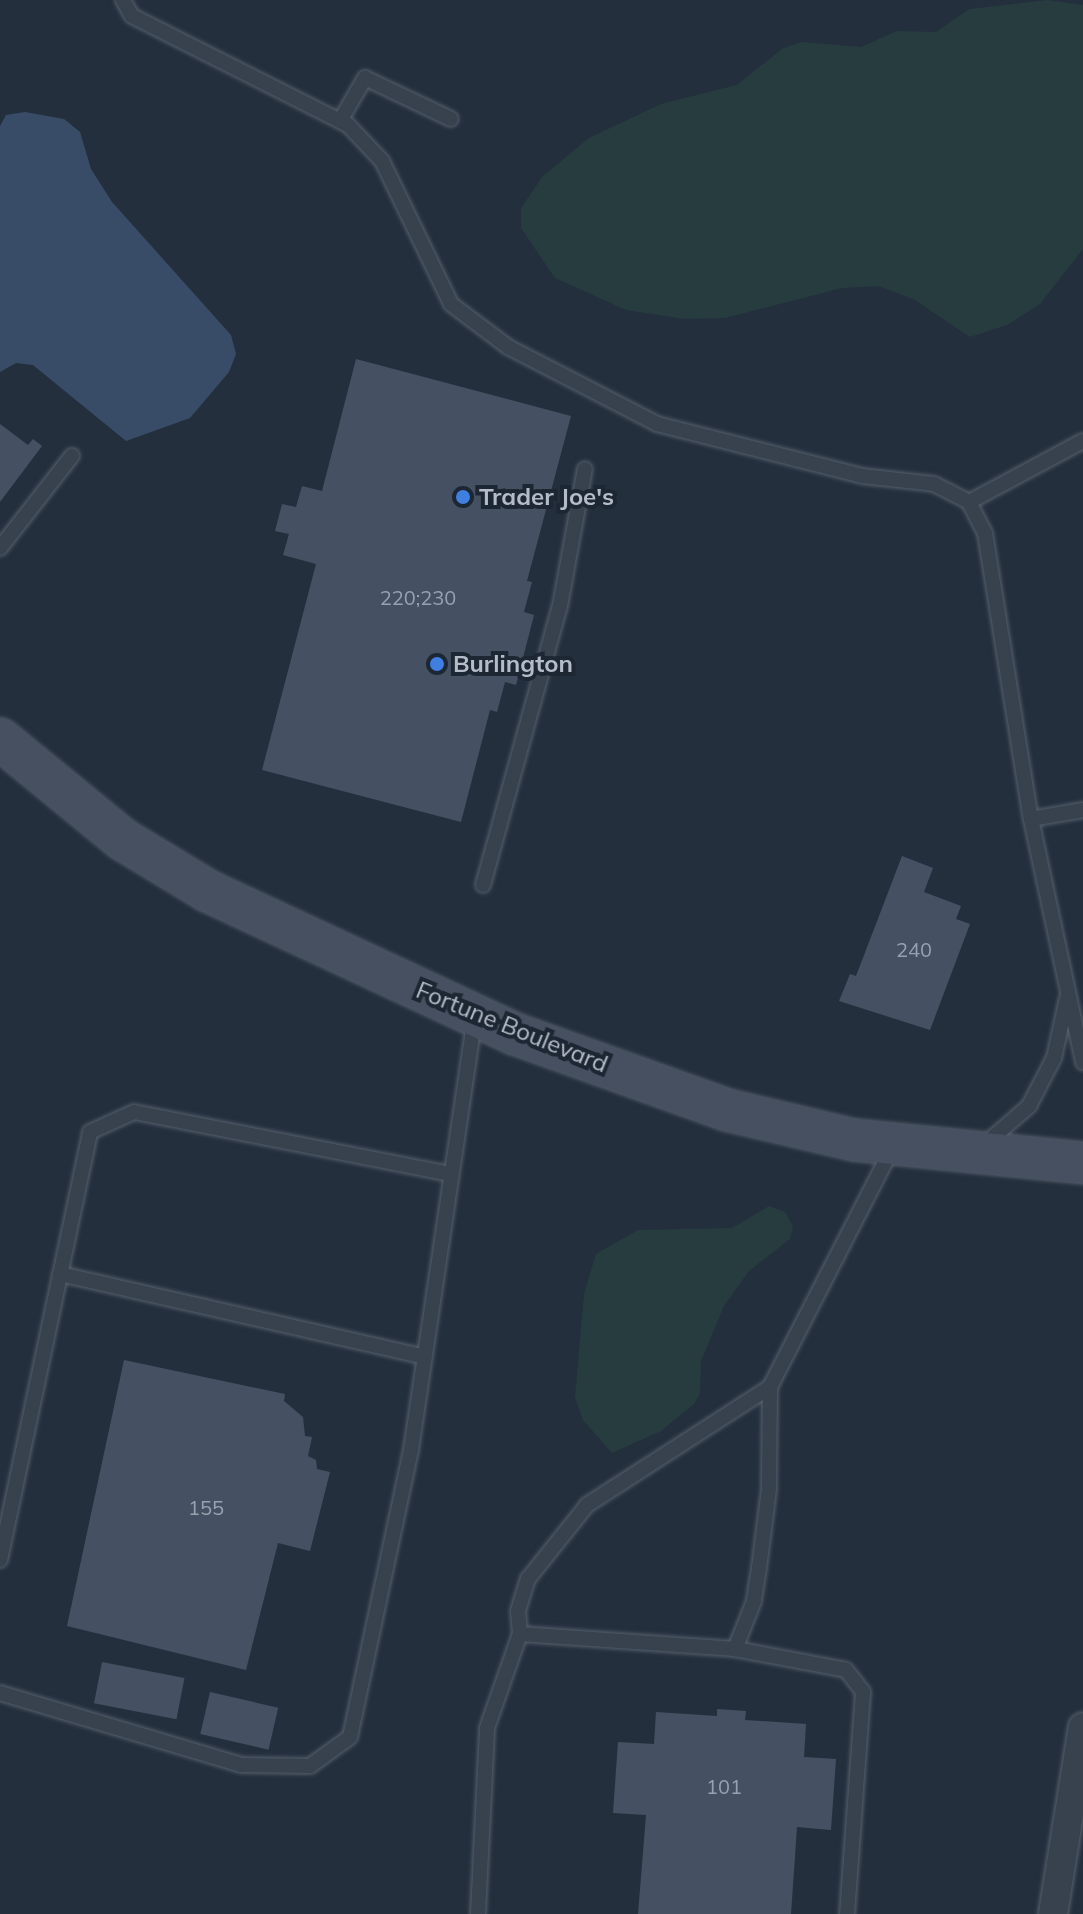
<!DOCTYPE html>
<style>
body{margin:0}
#map{position:relative;width:1083px;height:1914px;overflow:hidden;background:#242f3e;font-family:Mulish,sans-serif}
div>[style]{position:absolute}
.green>*{inset:0;background:#263c3f}
.water>*{inset:0;background:#394c67}
.building>*{inset:0;background:#455162;transform-origin:0 0}
.roads{filter:drop-shadow(0 0 2px #565f6c) drop-shadow(0 0 2px #565f6c)}
.service>*{height:14px;margin:-7px;padding:0 7px;transform-origin:7px;border-radius:7px;background:#38414e}
.minor>*{height:28px;margin:-14px;padding:0 14px;transform-origin:14px;border-radius:14px;background:#38414e}
.secondary>*{height:40px;margin:-20px;padding:0 20px;transform-origin:20px;border-radius:20px;background:#465061}
.dots>*{width:22px;height:22px;translate:-50% -50%;box-sizing:border-box;border:4px solid #1d2633;border-radius:50%}
span{translate:-50% -50%;white-space:nowrap;text-align:center;line-height:1.15;-webkit-text-stroke:8px #1d2633;paint-order:stroke}
.number-label{font-size:20px;color:#98a1af}
.number-label span{-webkit-text-stroke-width:0}
.poi-label{font-size:24px;color:#b4bcc9;font-weight:700}
.left{translate:0 -50%;text-align:left}
.street-label{font-size:24px;color:#b4bcc9}
</style>
<div id="map">
<div class="green">
<div style="clip-path:polygon(1048px 0,1083px 5px,1083px 249px,1040px 304px,1007px 325px,970px 337px,915px 300px,879px 286px,842px 288px,725px 318px,685px 319px,626px 310px,555px 278px,521px 228px,521px 208px,543px 176px,589px 138px,661px 104px,737px 85px,783px 48px,802px 42px,861px 47px,897px 31px,936px 32px,969px 9px)"></div>
<div style="clip-path:polygon(769px 1206px,785px 1212px,793px 1226px,790px 1239px,749px 1271px,724px 1306px,701px 1361px,700px 1393px,694px 1404px,661px 1431px,612px 1453px,583px 1420px,575px 1397px,584px 1294px,596px 1254px,638px 1230px,732px 1228px)"></div>
</div>
<div class="water">
<div style="clip-path:polygon(25px 112px,64px 119px,80px 132px,91px 169px,112px 202px,231px 335px,236px 354px,229px 372px,190px 418px,126px 441px,33px 365px,16px 363px,0 372px,0 126px,6px 115px)"></div>
</div>
<div class="building">
<div style="clip-path:polygon(356px 359px,571px 416px,527px 581px,532px 582px,524px 612px,534px 615px,516px 685px,505px 682px,497px 712px,490px 710px,461px 822px,262px 770px,316px 564px,283px 555px,289px 534px,275px 531px,282px 504px,296px 507px,302px 486px,322px 491px)"></div>
<div style="clip-path:polygon(0 424px,28px 445px,33px 439px,42px 446px,0 502px)"></div>
<div style="clip-path:polygon(902px 856px,933px 868px,924px 892px,961px 906px,956px 919px,970px 924px,930px 1030px,839px 1001px,850px 974px,856px 976px)"></div>
<div style="clip-path:polygon(124px 1360px,285px 1394px,284px 1401px,303px 1417px,305px 1436px,312px 1437px,308px 1456px,316px 1460px,317px 1469px,330px 1472px,310px 1551px,278px 1543px,246px 1670px,67px 1626px)"></div>
<div style="left:102px;top:1662px;width:84px;height:42px;rotate:11deg"></div>
<div style="left:210px;top:1692px;width:70px;height:43px;rotate:13deg"></div>
<div style="clip-path:polygon(717px 1709px,746px 1711px,745px 1720px,806px 1724px,804px 1757px,836px 1759px,831px 1830px,797px 1827px,791px 1914px,638px 1914px,646px 1815px,613px 1813px,618px 1742px,654px 1744px,656px 1712px,717px 1716px)"></div>
</div>
<div class="roads">
<div class="service">
<div style="left:123px;top:0;width:18px;rotate:61deg"></div>
<div style="left:132px;top:16px;width:242px;rotate:26.8deg"></div>
<div style="left:348px;top:125px;width:50px;rotate:46.6deg"></div>
<div style="left:382px;top:161px;width:159px;rotate:64.2deg"></div>
<div style="left:451px;top:304px;width:71px;rotate:37deg"></div>
<div style="left:508px;top:347px;width:168px;rotate:27.3deg"></div>
<div style="left:657px;top:424px;width:211px;rotate:14.2deg"></div>
<div style="left:862px;top:476px;width:72px;rotate:6.3deg"></div>
<div style="left:934px;top:484px;width:39px;rotate:27deg"></div>
<div style="left:969px;top:502px;width:35px;rotate:63deg"></div>
<div style="left:985px;top:533px;width:290px;rotate:80.9deg"></div>
<div style="left:1031px;top:819px;width:249px;rotate:77.9deg"></div>
<div style="left:340px;top:121px;width:50px;rotate:-59.8deg"></div>
<div style="left:365px;top:78px;width:95px;rotate:25.5deg"></div>
<div style="left:969px;top:502px;width:129px;rotate:-28.2deg"></div>
<div style="left:0;top:548px;width:117px;rotate:-52deg"></div>
<div style="left:1031px;top:819px;width:53px;rotate:-9.8deg"></div>
<div style="left:483px;top:885px;width:289px;rotate:-74.6deg"></div>
<div style="left:560px;top:606px;width:139px;rotate:-79.7deg"></div>
<div style="left:984px;top:1145px;width:60px;rotate:-40.9deg"></div>
<div style="left:1029px;top:1106px;width:54px;rotate:-62.5deg"></div>
<div style="left:1054px;top:1058px;width:61px;rotate:-77.8deg"></div>
<div style="left:60px;top:1274px;width:374px;rotate:12.8deg"></div>
<div style="left:770px;top:1387px;width:267px;rotate:-62.9deg"></div>
<div style="left:0;top:1560px;width:437px;rotate:-78.1deg"></div>
<div style="left:90px;top:1132px;width:48px;rotate:-24.4deg"></div>
<div style="left:134px;top:1112px;width:323px;rotate:11.1deg"></div>
<div style="left:520px;top:1634px;width:216px;rotate:4deg"></div>
<div style="left:735px;top:1649px;width:113px;rotate:10.7deg"></div>
<div style="left:846px;top:1670px;width:28px;rotate:52deg"></div>
<div style="left:863px;top:1692px;width:223px;rotate:94.1deg"></div>
<div style="left:0;top:1693px;width:252px;rotate:16.6deg"></div>
<div style="left:241px;top:1765px;width:69px;rotate:0.8deg"></div>
<div style="left:310px;top:1766px;width:49px;rotate:-35.9deg"></div>
<div style="left:350px;top:1737px;width:293px;rotate:-78deg"></div>
<div style="left:411px;top:1450px;width:437px;rotate:-81.6deg"></div>
<div style="left:478px;top:1914px;width:186px;rotate:-87.2deg"></div>
<div style="left:487px;top:1728px;width:100px;rotate:-70.7deg"></div>
<div style="left:520px;top:1634px;width:23px;rotate:-95deg"></div>
<div style="left:518px;top:1611px;width:34px;rotate:-73deg"></div>
<div style="left:528px;top:1579px;width:95px;rotate:-51.4deg"></div>
<div style="left:587px;top:1505px;width:218px;rotate:-32.8deg"></div>
<div style="left:770px;top:1387px;width:102px;rotate:90.6deg"></div>
<div style="left:769px;top:1489px;width:80px;rotate:97.2deg"></div>
<div style="left:759px;top:1568px;width:33px;rotate:99deg"></div>
<div style="left:754px;top:1601px;width:52px;rotate:111.6deg"></div>
</div>
<div class="minor">
<div style="left:1053px;top:1914px;width:189px;rotate:-80.9deg"></div>
</div>
<div class="secondary">
<div style="left:0;top:739px;width:158px;rotate:39.3deg"></div>
<div style="left:122px;top:839px;width:100px;rotate:31.2deg"></div>
<div style="left:208px;top:891px;width:339px;rotate:25deg"></div>
<div style="left:515px;top:1034px;width:225px;rotate:19.7deg"></div>
<div style="left:727px;top:1110px;width:130px;rotate:13.3deg"></div>
<div style="left:854px;top:1140px;width:230px;rotate:5.7deg"></div>
</div>
</div>
<div class="dots">
<div style="left:463px;top:497px;background:#3f7fe0"></div>
<div style="left:437px;top:664px;background:#3f7fe0"></div>
</div>
<div class="number-label">
<span style="left:418px;top:597px">220;230</span>
<span style="left:914px;top:949px">240</span>
<span style="left:206px;top:1507px">155</span>
<span style="left:724px;top:1786px">101</span>
</div>
<div class="poi-label">
<span class="left" style="left:479px;top:497px">Trader Joe's</span>
<span class="left" style="left:453px;top:664px">Burlington</span>
</div>
<div class="street-label">
<span style="left:512px;top:1027px;rotate:22deg">Fortune Boulevard</span>
</div>
</div>
